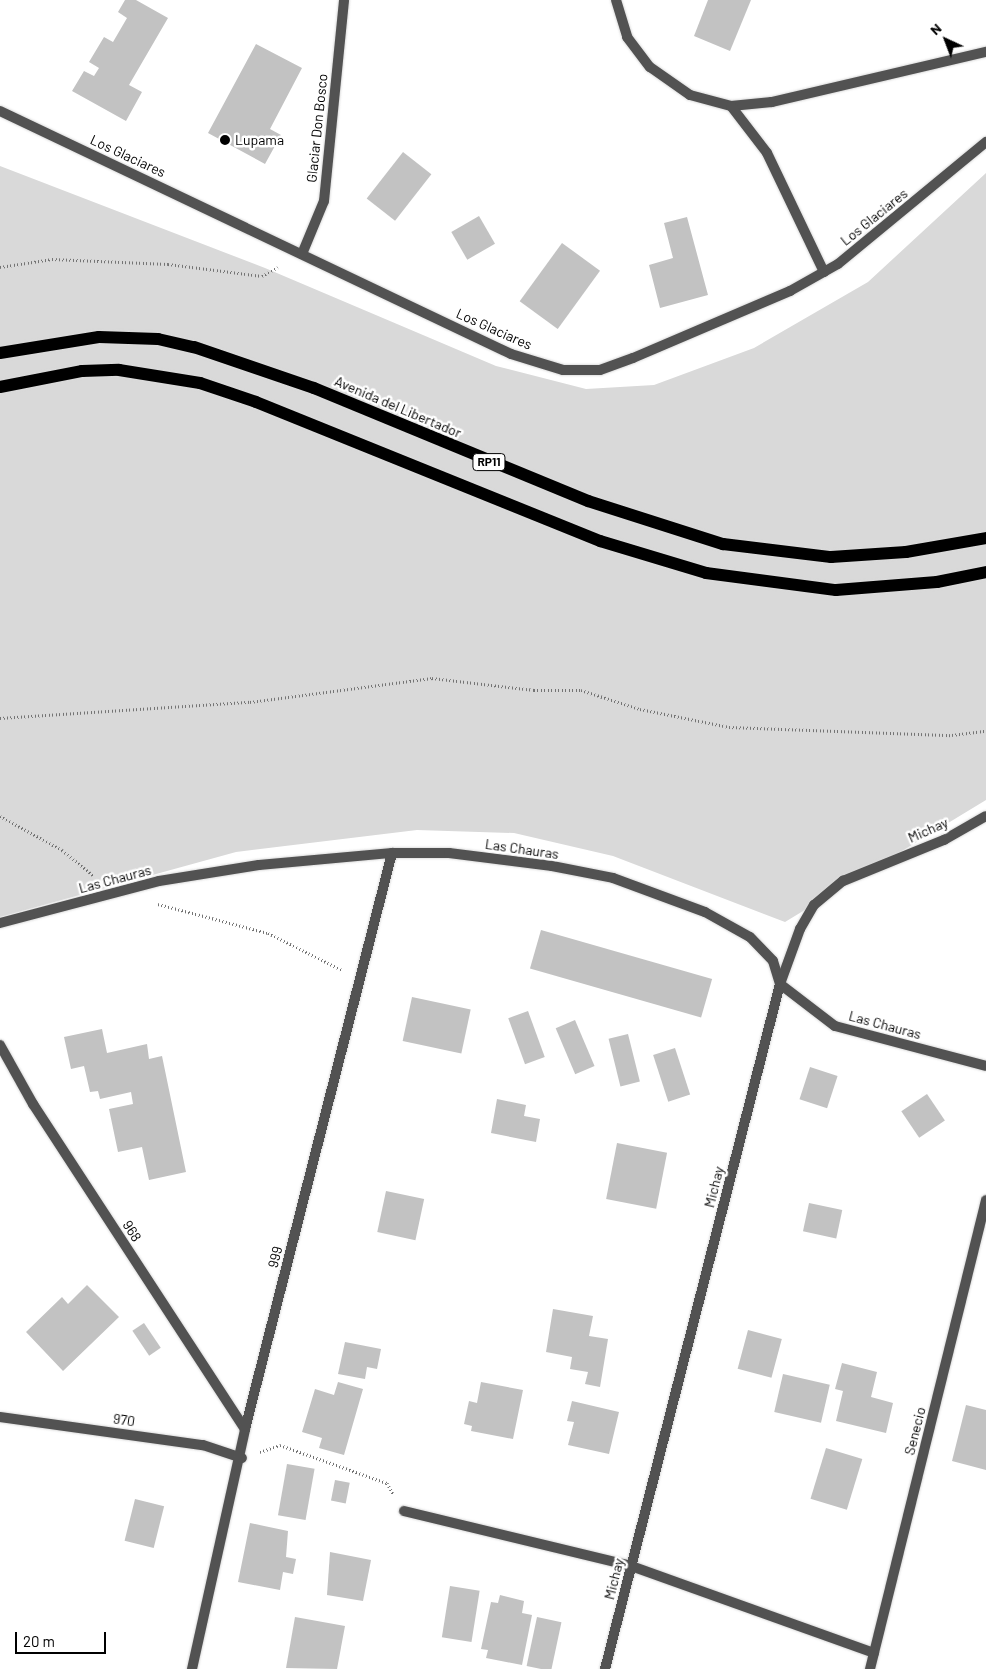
<!DOCTYPE html>
<style>
body{margin:0}
#map{position:relative;width:986px;height:1669px;overflow:hidden;background:#fff;font-family:Barlow,sans-serif}
div>[style]{position:absolute}
.green>*{inset:0;background:#d9d9d9}
.building>*{inset:0;background:#c2c2c2;transform-origin:0 0}
.path>*{height:3px;margin-top:-1.5px;transform-origin:0;background:repeating-linear-gradient(90deg,#747474 0 1px,transparent 0 3.5px)}
.roads{filter:drop-shadow(0 0 1px #dbdbdb) drop-shadow(0 0 1px #dbdbdb)}
.lane>*{height:10px;margin:-5px;padding:0 5px;transform-origin:5px;border-radius:5px;background:#525252}
.street>*{height:10px;margin:-5px;padding:0 5px;transform-origin:5px;border-radius:5px;background:#525252}
.primary>*{height:12px;margin:-6px;padding:0 6px;transform-origin:6px;border-radius:6px;background:#000}
.dots>*{width:14px;height:14px;translate:-50% -50%;box-sizing:border-box;border:2px solid #fff;border-radius:50%}
span{translate:-50% -50%;white-space:nowrap;text-align:center;line-height:1.15;-webkit-text-stroke:5px #fff;paint-order:stroke}
.shield-label span{padding:1px 4px;background:#fff;border:1px solid;border-radius:4px;-webkit-text-stroke-width:0}
.shield-label{font-size:12px;color:#000;font-weight:700}
.street-label{font-size:14px;color:#000}
.poi-label{font-size:14px;color:#000}
.left{translate:0 -50%;text-align:left}
.north{position:absolute;left:921px;top:15px;width:50px;height:50px;-webkit-text-stroke:4px #fff;paint-order:stroke;rotate:317deg;font-size:14px;font-weight:700;line-height:20px;text-align:center;color:#000}
.north::after{content:'';display:block;margin:auto;width:18px;height:22px;background:#000;clip-path:polygon(50% 0,100% 100%,50% 72%,0 100%)}
.scale{position:absolute;left:15px;top:1632px;width:91px;height:22px;box-sizing:border-box;border:2px solid #000;border-top:0;padding-left:6px;font-size:15px;line-height:18px;white-space:nowrap;color:#000;-webkit-text-stroke:4px #fff;paint-order:stroke}
</style>
<div id="map">
<div class="green">
<div style="clip-path:polygon(0 166px,265px 268px,496px 366px,586px 389px,654px 385px,754px 348px,868px 282px,986px 173px,986px 800px,785px 922px,613px 856px,514px 833px,417px 830px,236px 852px,0 917px)"></div>
</div>
<div class="building">
<div style="clip-path:polygon(125px 0,136px 0,168px 18px,129px 85px,142px 92px,126px 121px,72px 91px,84px 71px,94px 76px,99px 68px,89px 62px,104px 37px,113px 42px,127px 18px,118px 12px)"></div>
<div style="clip-path:polygon(708px 0,751px 0,730px 51px,694px 36px)"></div>
<div style="clip-path:polygon(256px 44px,302px 68px,270px 129px,281px 135px,265px 164px,208px 133px)"></div>
<div style="left:403px;top:152px;width:36px;height:59px;rotate:38deg"></div>
<div style="left:479px;top:216px;width:32px;height:32px;rotate:60deg"></div>
<div style="clip-path:polygon(687px 217px,708px 295px,660px 308px,649px 265px,673px 258px,664px 223px)"></div>
<div style="left:562px;top:243px;width:47px;height:72px;rotate:36deg"></div>
<div style="left:541px;top:930px;width:178px;height:40px;rotate:16deg"></div>
<div style="left:412px;top:997px;width:60px;height:45px;rotate:12deg"></div>
<div style="left:528px;top:1011px;width:49px;height:21px;rotate:70deg"></div>
<div style="left:575px;top:1020px;width:50px;height:21px;rotate:67deg"></div>
<div style="clip-path:polygon(102px 1029px,107px 1053px,147px 1044px,149px 1059px,162px 1056px,186px 1172px,149px 1180px,142px 1147px,118px 1152px,109px 1109px,133px 1104px,131px 1092px,100px 1099px,98px 1091px,90px 1092px,84px 1066px,71px 1069px,64px 1037px)"></div>
<div style="left:628px;top:1034px;width:49px;height:20px;rotate:76deg"></div>
<div style="left:675px;top:1048px;width:49px;height:23px;rotate:72deg"></div>
<div style="left:810px;top:1067px;width:29px;height:34px;rotate:18deg"></div>
<div style="left:927px;top:1094px;width:32px;height:31px;rotate:56deg"></div>
<div style="clip-path:polygon(497px 1099px,526px 1105px,524px 1116px,540px 1119px,536px 1142px,491px 1133px)"></div>
<div style="left:617px;top:1143px;width:51px;height:57px;rotate:11deg"></div>
<div style="left:386px;top:1191px;width:39px;height:42px;rotate:12deg"></div>
<div style="left:809px;top:1203px;width:34px;height:29px;rotate:12deg"></div>
<div style="clip-path:polygon(87px 1285px,119px 1317px,63px 1371px,26px 1332px,62px 1297px,68px 1304px)"></div>
<div style="clip-path:polygon(553px 1309px,593px 1316px,589px 1336px,608px 1339px,600px 1387px,585px 1384px,588px 1372px,570px 1369px,572px 1357px,546px 1352px)"></div>
<div style="left:144px;top:1323px;width:30px;height:14px;rotate:56deg"></div>
<div style="left:748px;top:1330px;width:35px;height:40px;rotate:15deg"></div>
<div style="clip-path:polygon(345px 1342px,381px 1349px,377px 1369px,367px 1367px,365px 1379px,338px 1374px)"></div>
<div style="clip-path:polygon(842px 1363px,877px 1372px,871px 1397px,893px 1403px,886px 1433px,836px 1421px,843px 1391px,835px 1389px)"></div>
<div style="left:783px;top:1374px;width:48px;height:39px;rotate:13deg"></div>
<div style="clip-path:polygon(338px 1382px,363px 1389px,344px 1455px,319px 1448px,322px 1438px,302px 1432px,315px 1389px,334px 1395px)"></div>
<div style="clip-path:polygon(481px 1382px,523px 1390px,513px 1439px,471px 1431px,472px 1426px,464px 1424px,469px 1401px,477px 1403px)"></div>
<div style="clip-path:polygon(572px 1401px,619px 1412px,609px 1454px,568px 1445px,574px 1422px,567px 1421px)"></div>
<div style="clip-path:polygon(966px 1405px,986px 1410px,986px 1470px,952px 1461px)"></div>
<div style="left:826px;top:1448px;width:38px;height:53px;rotate:17deg"></div>
<div style="left:287px;top:1464px;width:28px;height:52px;rotate:10deg"></div>
<div style="left:335px;top:1480px;width:15px;height:21px;rotate:11deg"></div>
<div style="left:135px;top:1499px;width:30px;height:43px;rotate:14deg"></div>
<div style="clip-path:polygon(250px 1523px,288px 1531px,286px 1557px,296px 1559px,293px 1574px,283px 1572px,280px 1590px,238px 1582px)"></div>
<div style="clip-path:polygon(330px 1552px,371px 1560px,363px 1601px,327px 1595px)"></div>
<div style="left:450px;top:1586px;width:30px;height:52px;rotate:9deg"></div>
<div style="clip-path:polygon(500px 1595px,524px 1601px,522px 1613px,532px 1615px,522px 1665px,486px 1658px,488px 1650px,481px 1649px,491px 1602px,498px 1603px)"></div>
<div style="clip-path:polygon(295px 1617px,345px 1626px,337px 1669px,286px 1668px)"></div>
<div style="left:537px;top:1617px;width:25px;height:50px;rotate:12deg"></div>
</div>
<div class="path">
<div style="left:0;top:267px;width:53px;rotate:-8.7deg"></div>
<div style="left:52px;top:259px;width:116px;rotate:2.5deg"></div>
<div style="left:168px;top:264px;width:95px;rotate:7.3deg"></div>
<div style="left:262px;top:276px;width:18px;rotate:-29deg"></div>
<div style="left:0;top:718px;width:251px;rotate:-3.7deg"></div>
<div style="left:250px;top:702px;width:184px;rotate:-7.5deg"></div>
<div style="left:432px;top:678px;width:103px;rotate:6.7deg"></div>
<div style="left:534px;top:690px;width:47px"></div>
<div style="left:581px;top:690px;width:62px;rotate:17.9deg"></div>
<div style="left:640px;top:709px;width:91px;rotate:11.4deg"></div>
<div style="left:729px;top:727px;width:223px;rotate:2.1deg"></div>
<div style="left:952px;top:735px;width:34px;rotate:-7deg"></div>
<div style="left:0;top:816px;width:71px;rotate:28.7deg"></div>
<div style="left:62px;top:850px;width:41px;rotate:39.1deg"></div>
<div style="left:158px;top:904px;width:114px;rotate:14.8deg"></div>
<div style="left:268px;top:933px;width:83px;rotate:26.6deg"></div>
<div style="left:260px;top:1452px;width:21px;rotate:-19deg"></div>
<div style="left:280px;top:1445px;width:114px;rotate:19.6deg"></div>
<div style="left:387px;top:1483px;width:13px;rotate:61deg"></div>
</div>
<div class="roads">
<div class="lane">
<div style="left:404px;top:1511px;width:234px;rotate:13.6deg"></div>
<div style="left:631px;top:1566px;width:258px;rotate:19.7deg"></div>
</div>
<div class="street">
<div style="left:616px;top:0;width:39px;rotate:73deg"></div>
<div style="left:627px;top:37px;width:38px;rotate:53deg"></div>
<div style="left:650px;top:67px;width:49px;rotate:35deg"></div>
<div style="left:690px;top:95px;width:42px;rotate:15deg"></div>
<div style="left:731px;top:106px;width:41px;rotate:-5.6deg"></div>
<div style="left:772px;top:102px;width:220px;rotate:-13.2deg"></div>
<div style="left:731px;top:106px;width:59px;rotate:52.5deg"></div>
<div style="left:767px;top:153px;width:132px;rotate:64.4deg"></div>
<div style="left:0;top:111px;width:566px;rotate:25.43deg"></div>
<div style="left:511px;top:354px;width:54px;rotate:17.1deg"></div>
<div style="left:563px;top:370px;width:37px"></div>
<div style="left:600px;top:370px;width:35px;rotate:-20deg"></div>
<div style="left:633px;top:358px;width:171px;rotate:-23.1deg"></div>
<div style="left:790px;top:291px;width:55px;rotate:-29.4deg"></div>
<div style="left:838px;top:264px;width:192px;rotate:-39.5deg"></div>
<div style="left:302px;top:254px;width:57px;rotate:-67.5deg"></div>
<div style="left:324px;top:201px;width:202px;rotate:-84.3deg"></div>
<div style="left:0;top:923px;width:164px;rotate:-14.8deg"></div>
<div style="left:159px;top:881px;width:101px;rotate:-9.1deg"></div>
<div style="left:259px;top:865px;width:134px;rotate:-5.2deg"></div>
<div style="left:392px;top:853px;width:57px"></div>
<div style="left:449px;top:853px;width:104px;rotate:7.2deg"></div>
<div style="left:552px;top:866px;width:62px;rotate:11.1deg"></div>
<div style="left:613px;top:878px;width:98px;rotate:20.3deg"></div>
<div style="left:705px;top:912px;width:51px;rotate:29.1deg"></div>
<div style="left:750px;top:937px;width:33px;rotate:46deg"></div>
<div style="left:773px;top:961px;width:24px;rotate:73deg"></div>
<div style="left:780px;top:984px;width:69px;rotate:37.4deg"></div>
<div style="left:835px;top:1026px;width:156px;rotate:14.8deg"></div>
<div style="left:0;top:1045px;width:68px;rotate:60.8deg"></div>
<div style="left:33px;top:1104px;width:388px;rotate:56.9deg"></div>
<div style="left:0;top:1417px;width:205px;rotate:7.9deg"></div>
<div style="left:203px;top:1445px;width:41px;rotate:18.4deg"></div>
<div style="left:192px;top:1669px;width:246px;rotate:-77.5deg"></div>
<div style="left:245px;top:1429px;width:594px;rotate:-75.68deg"></div>
<div style="left:605px;top:1669px;width:707px;rotate:-75.67deg"></div>
<div style="left:780px;top:984px;width:59px;rotate:-70deg"></div>
<div style="left:800px;top:929px;width:28px;rotate:-60deg"></div>
<div style="left:814px;top:905px;width:38px;rotate:-40deg"></div>
<div style="left:843px;top:881px;width:109px;rotate:-22.1deg"></div>
<div style="left:944px;top:840px;width:48px;rotate:-29.7deg"></div>
<div style="left:870px;top:1669px;width:483px;rotate:-76.1deg"></div>
</div>
<div class="primary">
<div style="left:0;top:353px;width:100px;rotate:-9.2deg"></div>
<div style="left:99px;top:337px;width:59px;rotate:1.9deg"></div>
<div style="left:158px;top:339px;width:37px;rotate:13deg"></div>
<div style="left:194px;top:347px;width:127px;rotate:18.9deg"></div>
<div style="left:314px;top:388px;width:296px;rotate:22.4deg"></div>
<div style="left:588px;top:501px;width:142px;rotate:17.7deg"></div>
<div style="left:723px;top:544px;width:109px;rotate:6.9deg"></div>
<div style="left:831px;top:557px;width:75px;rotate:-3.8deg"></div>
<div style="left:906px;top:552px;width:81px;rotate:-9.9deg"></div>
<div style="left:0;top:387px;width:84px;rotate:-11deg"></div>
<div style="left:82px;top:371px;width:37px;rotate:-2deg"></div>
<div style="left:119px;top:370px;width:82px;rotate:9.1deg"></div>
<div style="left:200px;top:383px;width:59px;rotate:18.7deg"></div>
<div style="left:256px;top:402px;width:371px;rotate:22deg"></div>
<div style="left:600px;top:541px;width:111px;rotate:16.8deg"></div>
<div style="left:706px;top:573px;width:131px;rotate:7.5deg"></div>
<div style="left:836px;top:590px;width:101px;rotate:-4.5deg"></div>
<div style="left:937px;top:582px;width:50px;rotate:-11.5deg"></div>
</div>
</div>
<div class="dots">
<div style="left:225px;top:140px;background:#000"></div>
</div>
<div class="shield-label">
<span style="left:489px;top:462px">RP11</span>
</div>
<div class="street-label">
<span style="left:317px;top:128px;rotate:-84deg">Glaciar Don Bosco</span>
<span style="left:128px;top:156px;rotate:25deg">Los Glaciares</span>
<span style="left:874px;top:217px;rotate:-39deg">Los Glaciares</span>
<span style="left:494px;top:329px;rotate:24deg">Los Glaciares</span>
<span style="left:398px;top:407px;rotate:23deg">Avenida del Libertador</span>
<span style="left:928px;top:830px;rotate:-24deg">Michay</span>
<span style="left:522px;top:849px;rotate:8deg">Las Chauras</span>
<span style="left:115px;top:879px;rotate:-15deg">Las Chauras</span>
<span style="left:885px;top:1025px;rotate:15deg">Las Chauras</span>
<span style="left:714px;top:1187px;rotate:-76deg">Michay</span>
<span style="left:132px;top:1231px;rotate:57deg">968</span>
<span style="left:275px;top:1257px;rotate:-76deg">999</span>
<span style="left:124px;top:1420px;rotate:8deg">970</span>
<span style="left:915px;top:1431px;rotate:-76deg">Senecio</span>
<span style="left:614px;top:1579px;rotate:-76deg">Michay</span>
</div>
<div class="poi-label">
<span class="left" style="left:235px;top:140px">Lupama</span>
</div>
<div class="north">N</div>
<div class="scale">20 m</div>
</div>
